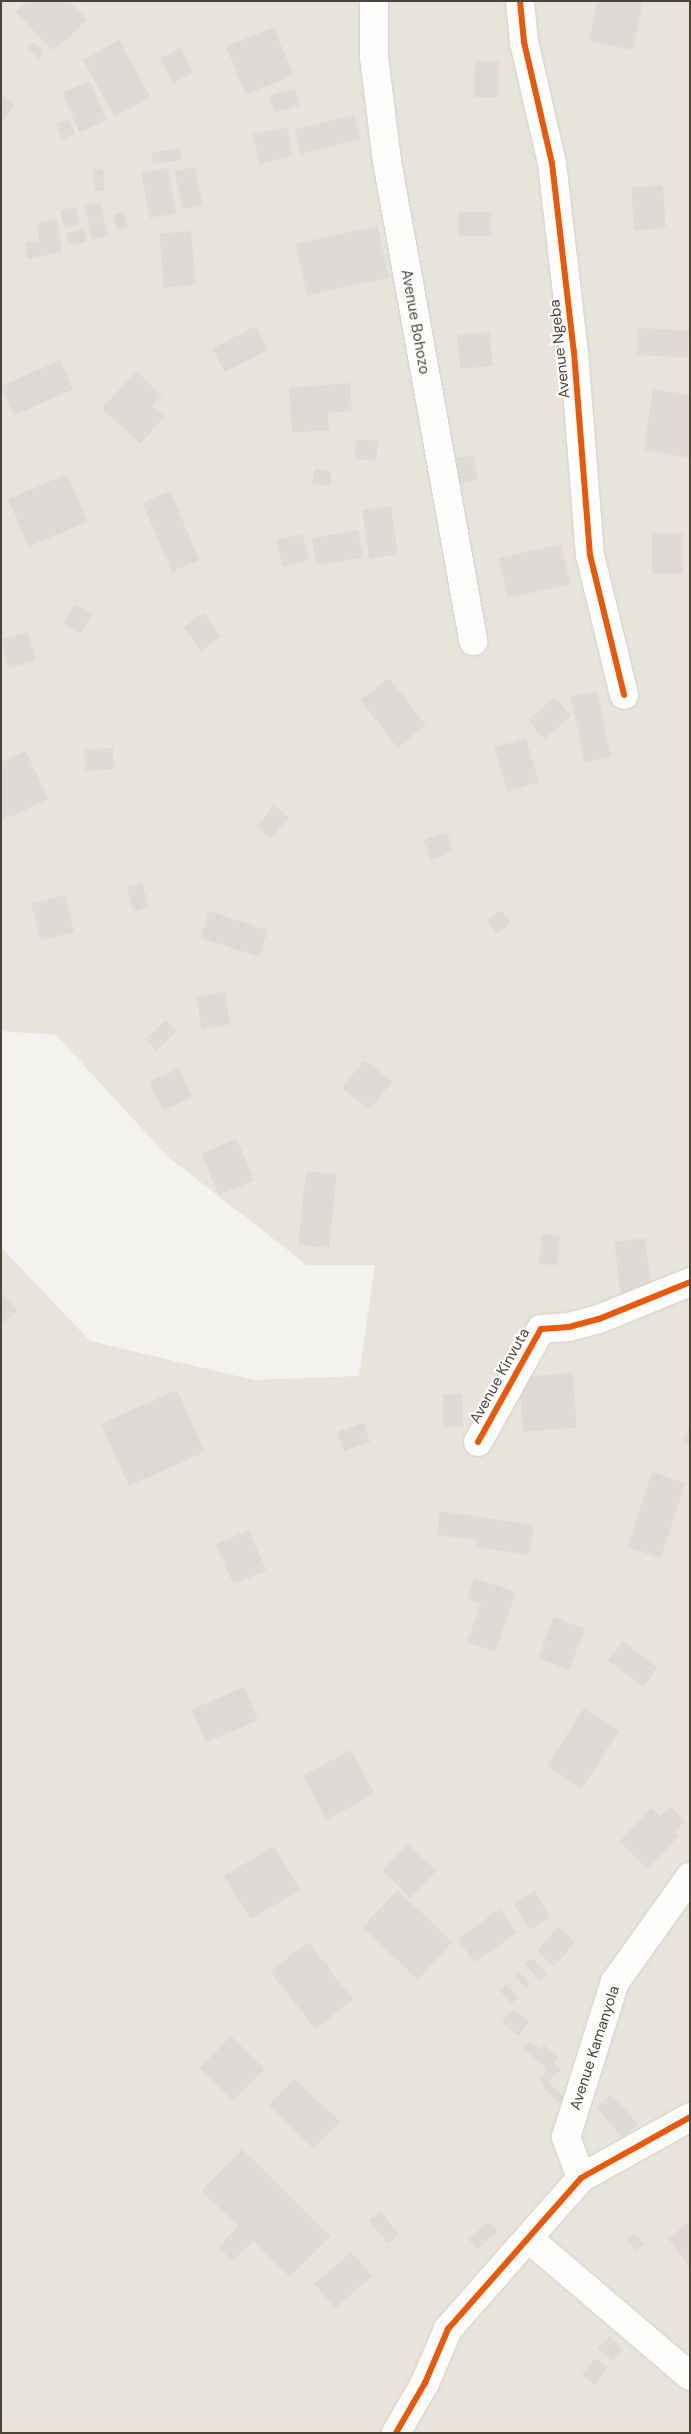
<!DOCTYPE html>
<style>
body{margin:0}
#map{position:relative;width:691px;height:2434px;overflow:hidden;background:#f4f2ee;font-family:"DM Sans",sans-serif}
div>[style]{position:absolute}
.residential>*{inset:0;background:#e7e4dc}
.building>*{inset:0;background:#dedbd6;transform-origin:0 0}
.roads{filter:drop-shadow(0 0 1px #d2d0cb) drop-shadow(0 0 1px #d2d0cb)}
.minor>*{height:28px;margin:-14px;padding:0 14px;transform-origin:14px;border-radius:14px;background:#fdfdfc}
.cycleway>*{height:6px;margin:-3px;padding:0 3px;transform-origin:3px;border-radius:3px;background:#e8590c}
span{translate:-50% -50%;white-space:nowrap;text-align:center;line-height:1.15;-webkit-text-stroke:4px #fff;paint-order:stroke}
.street-label{font-size:15px;color:#4b4439}
.frame{position:absolute;inset:0;border:2px solid #4b4439;pointer-events:none}
</style>
<div id="map">
<div class="residential">
<div style="clip-path:polygon(1px 1px,690px 1px,690px 2433px,1px 2433px,1px 1247px,90px 1341px,254px 1380px,359px 1376px,375px 1265px,307px 1265px,168px 1157px,56px 1035px,1px 1031px)"></div>
</div>
<div class="building">
<div style="clip-path:polygon(27px 1px,69px 1px,87px 20px,53px 51px,16px 12px)"></div>
<div style="clip-path:polygon(597px 1px,643px 1px,633px 50px,589px 41px)"></div>
<div style="left:274px;top:27px;width:52px;height:52px;rotate:68deg"></div>
<div style="left:119px;top:40px;width:65px;height:41px;rotate:61deg"></div>
<div style="left:34px;top:42px;width:15px;height:8px;rotate:48deg"></div>
<div style="left:181px;top:48px;width:28px;height:23px;rotate:64deg"></div>
<div style="left:475px;top:61px;width:24px;height:36px;rotate:2deg"></div>
<div style="left:90px;top:81px;width:43px;height:30px;rotate:67deg"></div>
<div style="left:295px;top:88px;width:18px;height:27px;rotate:74deg"></div>
<div style="clip-path:polygon(1px 93px,15px 106px,1px 122px)"></div>
<div style="left:354px;top:115px;width:25px;height:61px;rotate:76deg"></div>
<div style="left:69px;top:119px;width:16px;height:14px;rotate:68deg"></div>
<div style="left:287px;top:127px;width:30px;height:35px;rotate:78deg"></div>
<div style="left:180px;top:148px;width:12px;height:29px;rotate:81deg"></div>
<div style="left:195px;top:167px;width:39px;height:21px;rotate:78deg"></div>
<div style="left:168px;top:168px;width:46px;height:27px;rotate:80deg"></div>
<div style="left:103px;top:169px;width:21px;height:10px;rotate:85deg"></div>
<div style="left:663px;top:185px;width:43px;height:32px;rotate:86deg"></div>
<div style="left:100px;top:202px;width:35px;height:16px;rotate:77deg"></div>
<div style="left:76px;top:207px;width:18px;height:16px;rotate:77deg"></div>
<div style="left:124px;top:212px;width:16px;height:11px;rotate:76deg"></div>
<div style="left:458px;top:212px;width:33px;height:24px"></div>
<div style="clip-path:polygon(57px 219px,62px 252px,27px 259px,25px 243px,39px 241px,37px 223px)"></div>
<div style="left:378px;top:226px;width:53px;height:84px;rotate:78deg"></div>
<div style="left:84px;top:229px;width:13px;height:18px;rotate:77deg"></div>
<div style="left:191px;top:231px;width:54px;height:32px;rotate:85deg"></div>
<div style="left:256px;top:326px;width:27px;height:49px;rotate:63deg"></div>
<div style="left:638px;top:328px;width:51px;height:27px;rotate:3deg"></div>
<div style="left:490px;top:332px;width:34px;height:33px;rotate:85deg"></div>
<div style="left:60px;top:360px;width:32px;height:65px;rotate:66deg"></div>
<div style="clip-path:polygon(137px 371px,162px 395px,152px 406px,165px 417px,140px 444px,102px 408px)"></div>
<div style="clip-path:polygon(350px 383px,352px 411px,328px 413px,329px 430px,292px 433px,289px 388px)"></div>
<div style="clip-path:polygon(653px 389px,690px 395px,690px 458px,644px 450px)"></div>
<div style="left:356px;top:439px;width:22px;height:20px;rotate:5deg"></div>
<div style="left:473px;top:455px;width:25px;height:25px;rotate:79deg"></div>
<div style="left:314px;top:469px;width:18px;height:15px;rotate:6deg"></div>
<div style="left:67px;top:474px;width:52px;height:64px;rotate:67deg"></div>
<div style="left:170px;top:491px;width:75px;height:30px;rotate:67deg"></div>
<div style="left:391px;top:506px;width:49px;height:29px;rotate:82deg"></div>
<div style="left:358px;top:530px;width:28px;height:47px;rotate:80deg"></div>
<div style="left:652px;top:533px;width:31px;height:41px"></div>
<div style="left:303px;top:534px;width:27px;height:27px;rotate:77deg"></div>
<div style="left:561px;top:544px;width:41px;height:64px;rotate:77deg"></div>
<div style="left:75px;top:604px;width:20px;height:23px;rotate:30deg"></div>
<div style="left:204px;top:613px;width:29px;height:25px;rotate:55deg"></div>
<div style="left:28px;top:632px;width:30px;height:28px;rotate:75deg"></div>
<div style="left:389px;top:678px;width:60px;height:36px;rotate:52deg"></div>
<div style="left:597px;top:691px;width:67px;height:27px;rotate:78deg"></div>
<div style="left:554px;top:697px;width:25px;height:35px;rotate:48deg"></div>
<div style="left:526px;top:738px;width:46px;height:33px;rotate:74deg"></div>
<div style="left:113px;top:748px;width:21px;height:29px;rotate:87deg"></div>
<div style="clip-path:polygon(26px 751px,48px 799px,1px 821px,1px 762px)"></div>
<div style="left:274px;top:805px;width:19px;height:28px;rotate:39deg"></div>
<div style="left:447px;top:832px;width:21px;height:25px;rotate:71deg"></div>
<div style="left:142px;top:882px;width:26px;height:16px;rotate:74deg"></div>
<div style="left:65px;top:895px;width:38px;height:35px;rotate:76deg"></div>
<div style="left:501px;top:910px;width:16px;height:18px;rotate:52deg"></div>
<div style="left:209px;top:911px;width:62px;height:28px;rotate:18deg"></div>
<div style="left:225px;top:992px;width:33px;height:29px;rotate:81deg"></div>
<div style="left:165px;top:1020px;width:16px;height:28px;rotate:45deg"></div>
<div style="left:364px;top:1060px;width:35px;height:36px;rotate:37deg"></div>
<div style="left:178px;top:1068px;width:32px;height:32px;rotate:64deg"></div>
<div style="left:237px;top:1139px;width:45px;height:38px;rotate:68deg"></div>
<div style="left:306px;top:1171px;width:31px;height:74px;rotate:6deg"></div>
<div style="left:542px;top:1234px;width:18px;height:30px;rotate:6deg"></div>
<div style="left:645px;top:1238px;width:54px;height:31px;rotate:83deg"></div>
<div style="clip-path:polygon(1px 1292px,17px 1311px,1px 1324px)"></div>
<div style="left:573px;top:1373px;width:55px;height:54px;rotate:86deg"></div>
<div style="left:177px;top:1390px;width:68px;height:83px;rotate:66deg"></div>
<div style="left:443px;top:1394px;width:20px;height:33px"></div>
<div style="left:364px;top:1423px;width:20px;height:28px;rotate:72deg"></div>
<div style="clip-path:polygon(690px 1424px,690px 1445px,682px 1443px)"></div>
<div style="left:652px;top:1472px;width:35px;height:79px;rotate:18deg"></div>
<div style="clip-path:polygon(440px 1511px,534px 1525px,529px 1555px,476px 1547px,477px 1540px,437px 1535px)"></div>
<div style="left:249px;top:1530px;width:44px;height:36px;rotate:67deg"></div>
<div style="clip-path:polygon(474px 1578px,516px 1592px,495px 1652px,467px 1642px,481px 1603px,467px 1598px)"></div>
<div style="left:554px;top:1617px;width:33px;height:44px;rotate:21deg"></div>
<div style="left:623px;top:1641px;width:44px;height:24px;rotate:38deg"></div>
<div style="left:244px;top:1687px;width:36px;height:57px;rotate:67deg"></div>
<div style="left:584px;top:1708px;width:42px;height:69px;rotate:33deg"></div>
<div style="left:351px;top:1750px;width:50px;height:54px;rotate:62deg"></div>
<div style="clip-path:polygon(670px 1806px,685px 1821px,675px 1832px,679px 1836px,647px 1869px,619px 1842px,651px 1808px,660px 1816px)"></div>
<div style="left:408px;top:1844px;width:39px;height:37px;rotate:44deg"></div>
<div style="left:274px;top:1846px;width:51px;height:58px;rotate:59deg"></div>
<div style="left:397px;top:1890px;width:76px;height:51px;rotate:43deg"></div>
<div style="left:535px;top:1891px;width:31px;height:24px;rotate:61deg"></div>
<div style="left:500px;top:1909px;width:29px;height:52px;rotate:55deg"></div>
<div style="left:559px;top:1927px;width:23px;height:33px;rotate:43deg"></div>
<div style="left:308px;top:1942px;width:73px;height:48px;rotate:52deg"></div>
<div style="left:532px;top:1958px;width:22px;height:10px;rotate:47deg"></div>
<div style="left:519px;top:1972px;width:16px;height:6px;rotate:45deg"></div>
<div style="left:506px;top:1984px;width:18px;height:9px;rotate:47deg"></div>
<div style="left:513px;top:2009px;width:21px;height:17px;rotate:41deg"></div>
<div style="left:231px;top:2036px;width:47px;height:45px;rotate:45deg"></div>
<div style="clip-path:polygon(530px 2041px,539px 2049px,544px 2045px,559px 2058px,553px 2063px,561px 2070px,548px 2082px,565px 2098px,559px 2104px,543px 2088px,545px 2085px,539px 2079px,547px 2069px,523px 2048px)"></div>
<div style="left:295px;top:2079px;width:62px;height:37px;rotate:44deg"></div>
<div style="left:611px;top:2094px;width:40px;height:20px;rotate:48deg"></div>
<div style="clip-path:polygon(242px 2149px,331px 2236px,290px 2277px,253px 2241px,233px 2262px,218px 2247px,238px 2226px,201px 2191px)"></div>
<div style="left:380px;top:2211px;width:30px;height:15px;rotate:49deg"></div>
<div style="left:488px;top:2222px;width:13px;height:26px;rotate:48deg"></div>
<div style="clip-path:polygon(690px 2222px,690px 2268px,668px 2238px)"></div>
<div style="left:634px;top:2233px;width:15px;height:10px;rotate:48deg"></div>
<div style="left:351px;top:2252px;width:32px;height:49px;rotate:49deg"></div>
<div style="left:609px;top:2336px;width:19px;height:17px;rotate:43deg"></div>
<div style="left:595px;top:2358px;width:16px;height:21px;rotate:38deg"></div>
</div>
<div class="roads">
<div class="minor">
<div style="left:374px;top:1px;width:56px;rotate:90deg"></div>
<div style="left:374px;top:57px;width:105px;rotate:82.9deg"></div>
<div style="left:387px;top:161px;width:488px;rotate:79.8deg"></div>
<div style="left:520px;top:1px;width:41px;rotate:84.4deg"></div>
<div style="left:524px;top:42px;width:124px;rotate:77deg"></div>
<div style="left:552px;top:163px;width:190px;rotate:83.4deg"></div>
<div style="left:574px;top:352px;width:204px;rotate:85.5deg"></div>
<div style="left:590px;top:555px;width:144px;rotate:76.3deg"></div>
<div style="left:478px;top:1442px;width:129px;rotate:-60.9deg"></div>
<div style="left:541px;top:1329px;width:28px;rotate:-4deg"></div>
<div style="left:569px;top:1327px;width:31px;rotate:-15deg"></div>
<div style="left:599px;top:1319px;width:98px;rotate:-22.1deg"></div>
<div style="left:581px;top:2178px;width:44px;rotate:-110.1deg"></div>
<div style="left:566px;top:2137px;width:163px;rotate:-72.5deg"></div>
<div style="left:615px;top:1982px;width:129px;rotate:-54.5deg"></div>
<div style="left:529px;top:2239px;width:211px;rotate:40.4deg"></div>
<div style="left:396px;top:2433px;width:58px;rotate:-59.9deg"></div>
<div style="left:425px;top:2383px;width:59px;rotate:-66.9deg"></div>
<div style="left:448px;top:2329px;width:201px;rotate:-48.6deg"></div>
<div style="left:581px;top:2178px;width:125px;rotate:-29.2deg"></div>
</div>
</div>
<div class="cycleway">
<div style="left:520px;top:1px;width:41px;rotate:84.4deg"></div>
<div style="left:524px;top:42px;width:124px;rotate:77deg"></div>
<div style="left:552px;top:163px;width:190px;rotate:83.4deg"></div>
<div style="left:574px;top:352px;width:204px;rotate:85.5deg"></div>
<div style="left:590px;top:555px;width:144px;rotate:76.3deg"></div>
<div style="left:478px;top:1442px;width:129px;rotate:-60.9deg"></div>
<div style="left:541px;top:1329px;width:28px;rotate:-4deg"></div>
<div style="left:569px;top:1327px;width:31px;rotate:-15deg"></div>
<div style="left:599px;top:1319px;width:98px;rotate:-22.1deg"></div>
<div style="left:396px;top:2433px;width:58px;rotate:-59.9deg"></div>
<div style="left:425px;top:2383px;width:59px;rotate:-66.9deg"></div>
<div style="left:448px;top:2329px;width:201px;rotate:-48.6deg"></div>
<div style="left:581px;top:2178px;width:125px;rotate:-29.2deg"></div>
</div>
<div class="street-label">
<span style="left:415px;top:322px;rotate:80deg">Avenue Bohozo</span>
<span style="left:560px;top:349px;rotate:-96deg">Avenue Ngeba</span>
<span style="left:500px;top:1376px;rotate:-61deg">Avenue Kinvuta</span>
<span style="left:595px;top:2048px;rotate:-72deg">Avenue Kamanyola</span>
</div>
<div class="frame"></div>
</div>
